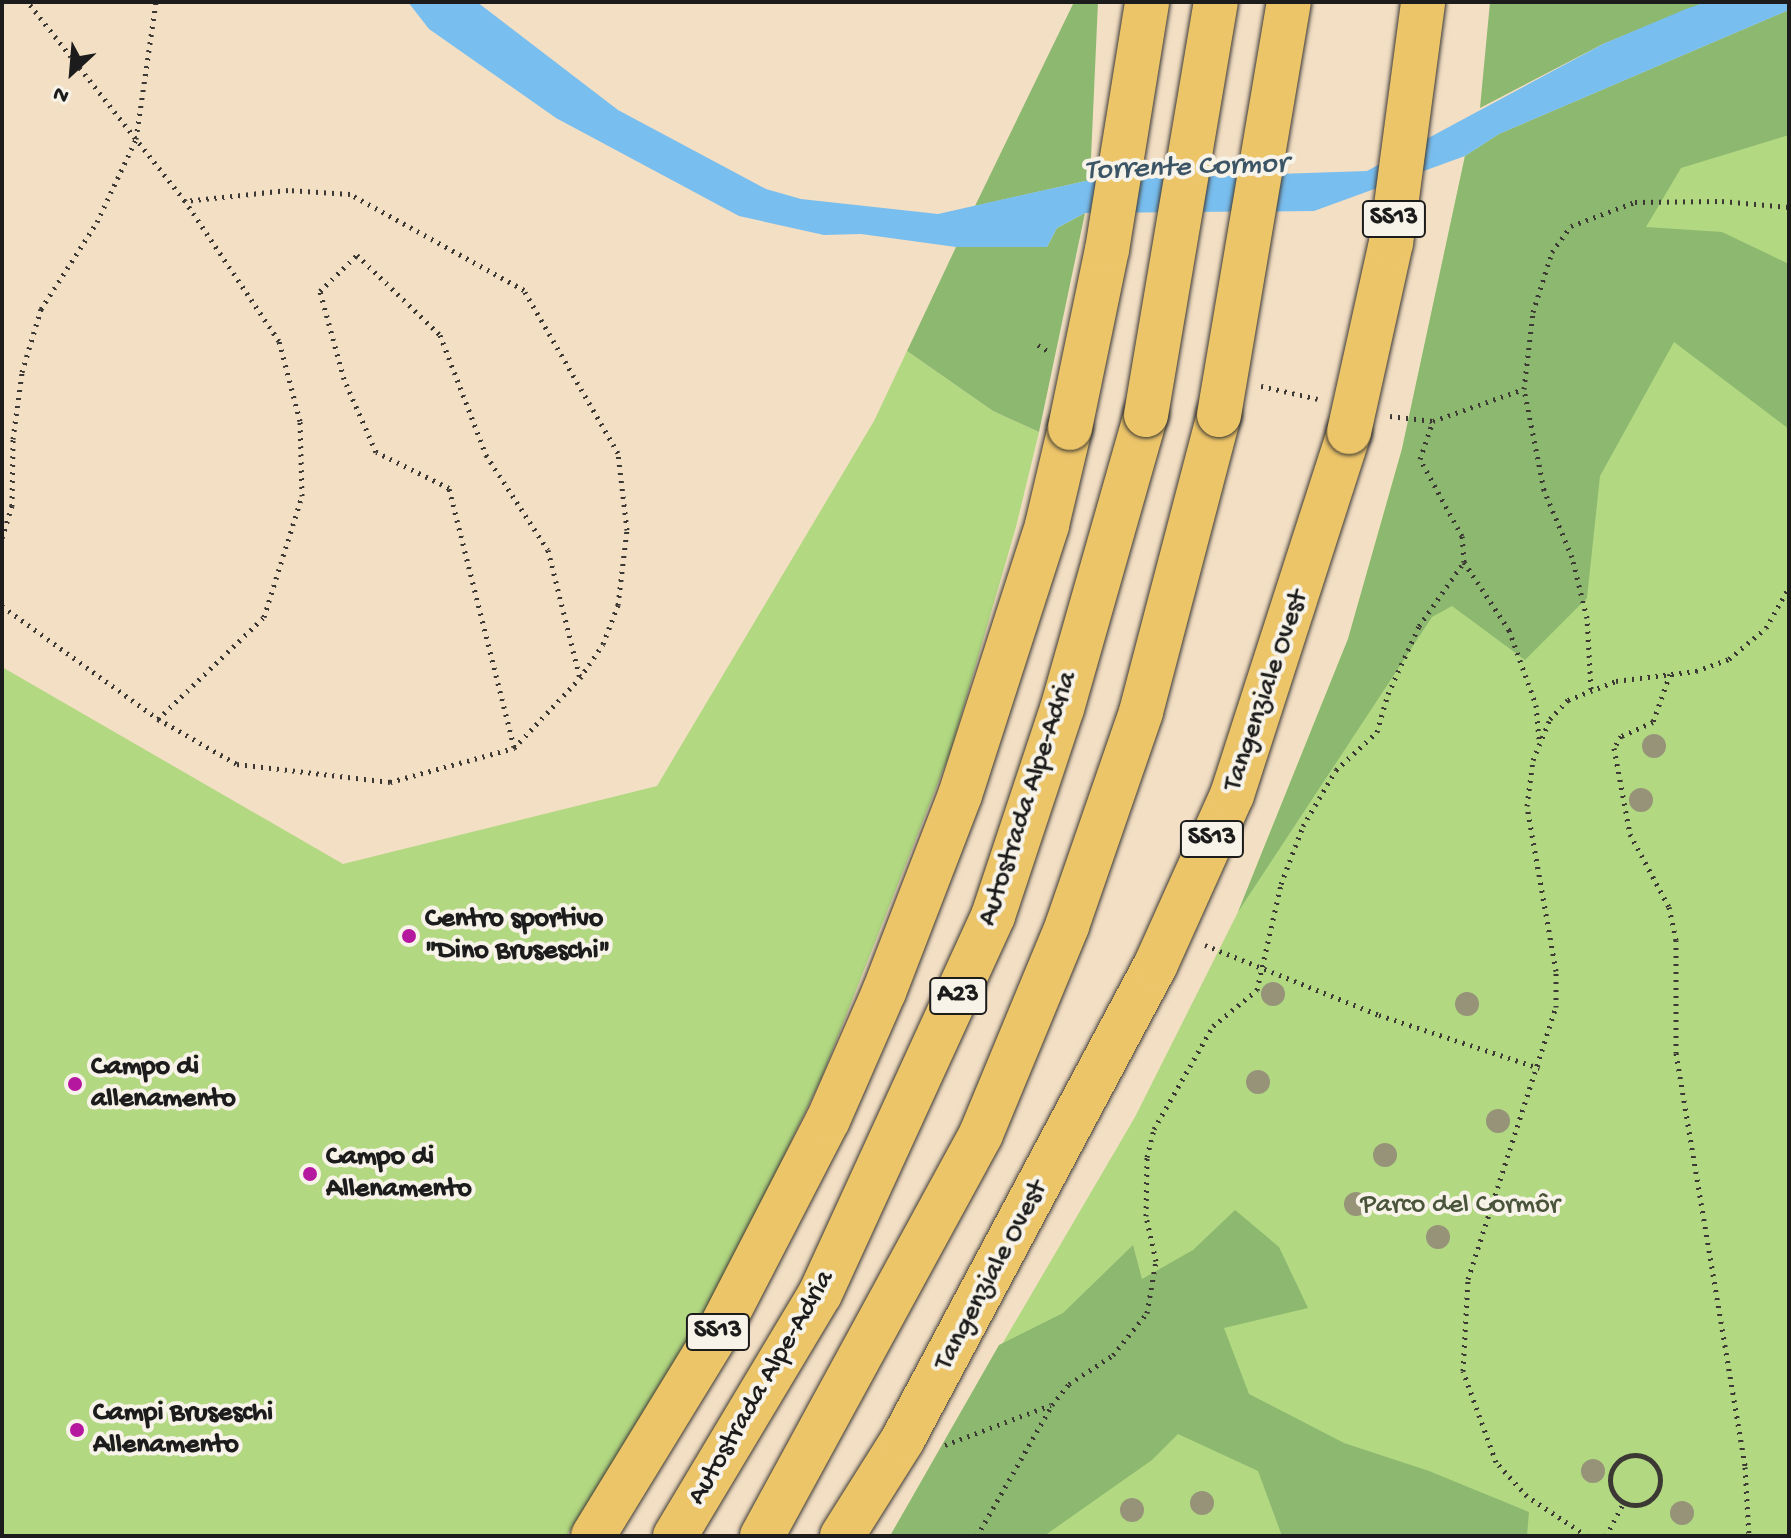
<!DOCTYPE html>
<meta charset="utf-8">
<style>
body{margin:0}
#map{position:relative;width:1791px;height:1538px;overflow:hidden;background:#f3dfc4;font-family:"Gochi Hand",sans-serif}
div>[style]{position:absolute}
.green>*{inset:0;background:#b2d882}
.forest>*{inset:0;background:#8db870}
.water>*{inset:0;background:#78beef}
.path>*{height:5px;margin-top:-2.5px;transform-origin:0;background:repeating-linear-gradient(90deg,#3c3935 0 2px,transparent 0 8px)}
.path>.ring{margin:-2.5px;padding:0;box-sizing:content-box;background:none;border:5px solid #3c3935;border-radius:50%}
.roads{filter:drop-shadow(0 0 2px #3c3935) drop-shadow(0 0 2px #3c3935)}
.highway>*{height:44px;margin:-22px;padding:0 22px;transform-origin:22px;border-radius:22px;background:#edc569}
.bridges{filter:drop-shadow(0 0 2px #3c3935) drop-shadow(0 0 2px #3c3935)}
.highway-bridge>*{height:44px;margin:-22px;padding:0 22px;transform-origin:22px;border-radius:22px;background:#edc569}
.trees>*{width:24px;height:24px;margin:-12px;border-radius:50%;background:#969379}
.dots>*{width:22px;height:22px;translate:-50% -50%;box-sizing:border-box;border:4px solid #f7f3e8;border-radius:50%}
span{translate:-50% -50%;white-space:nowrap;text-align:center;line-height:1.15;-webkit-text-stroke:8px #f7f3e8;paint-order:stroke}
.shield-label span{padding:2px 6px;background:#f7f3e8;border:2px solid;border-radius:6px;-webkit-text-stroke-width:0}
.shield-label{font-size:26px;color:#1c1c1c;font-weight:700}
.street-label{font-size:28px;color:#1c1c1c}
.poi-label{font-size:28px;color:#1c1c1c;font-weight:700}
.left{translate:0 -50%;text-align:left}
.park-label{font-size:28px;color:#49543b}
.water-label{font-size:30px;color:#3c5566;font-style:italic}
.frame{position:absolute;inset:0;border:4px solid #1c1c1c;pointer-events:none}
.north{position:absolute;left:32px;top:32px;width:80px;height:80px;-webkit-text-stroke:6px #f7f3e8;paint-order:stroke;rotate:206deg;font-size:22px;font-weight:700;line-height:32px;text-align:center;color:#1c1c1c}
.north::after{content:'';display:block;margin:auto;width:28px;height:36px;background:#1c1c1c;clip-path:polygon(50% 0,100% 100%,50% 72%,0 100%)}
</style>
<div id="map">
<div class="green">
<div style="clip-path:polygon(1789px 10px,1789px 1536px,890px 1536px,1135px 1117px,1238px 912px,1348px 639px,1402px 449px,1465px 156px,1499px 134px)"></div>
<div style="clip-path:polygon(907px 351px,993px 411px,1039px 432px,1016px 527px,951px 750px,821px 1079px,726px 1277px,603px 1487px,566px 1536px,2px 1536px,2px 667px,343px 864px,657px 786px,874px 421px)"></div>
</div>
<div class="forest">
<div style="clip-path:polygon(1074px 2px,1098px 2px,1090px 180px,975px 206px)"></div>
<div style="clip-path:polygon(1490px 2px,1706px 2px,1603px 44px,1480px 108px)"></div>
<div style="clip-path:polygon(1789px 10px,1789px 135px,1681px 168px,1646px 227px,1722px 232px,1789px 264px,1789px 429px,1674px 342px,1600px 476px,1587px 598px,1525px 660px,1452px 606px,1432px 617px,1238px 912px,1348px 639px,1402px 449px,1465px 156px,1499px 134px)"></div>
<div style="clip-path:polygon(1085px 213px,1039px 432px,993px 411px,907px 351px,956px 247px,1047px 247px,1057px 228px)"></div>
<div style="clip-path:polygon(1235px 1210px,1279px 1247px,1308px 1308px,1224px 1328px,1249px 1394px,1344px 1443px,1429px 1471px,1529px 1512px,1527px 1536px,1282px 1536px,1258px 1471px,1178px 1434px,1152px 1460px,1044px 1536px,890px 1536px,999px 1345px,1063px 1313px,1133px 1245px,1142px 1279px,1193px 1250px)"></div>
</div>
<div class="water">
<div style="clip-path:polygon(408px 2px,477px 2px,618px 110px,766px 189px,801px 199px,938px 214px,1090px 180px,1367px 171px,1603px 44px,1686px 9px,1706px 2px,1789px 2px,1789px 10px,1499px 134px,1465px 156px,1314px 211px,1085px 213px,1057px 228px,1047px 247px,956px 247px,861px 234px,824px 235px,739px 216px,556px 118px,429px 29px)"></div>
</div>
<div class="path">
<div style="left:1038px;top:345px;width:13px;rotate:32deg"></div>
<div style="left:1261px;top:386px;width:58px;rotate:12.8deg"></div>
<div style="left:1390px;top:416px;width:43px;rotate:6.6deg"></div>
<div style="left:2px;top:538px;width:34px;rotate:-73deg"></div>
<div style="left:12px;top:506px;width:67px;rotate:-89.1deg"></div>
<div style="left:13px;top:439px;width:68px;rotate:-82.3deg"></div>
<div style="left:22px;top:372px;width:66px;rotate:-73.2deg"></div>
<div style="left:41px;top:309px;width:103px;rotate:-57.2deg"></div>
<div style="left:97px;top:222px;width:92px;rotate:-64.8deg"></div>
<div style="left:136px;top:139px;width:138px;rotate:-81.7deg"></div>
<div style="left:1464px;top:562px;width:82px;rotate:56.5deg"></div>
<div style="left:1509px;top:630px;width:80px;rotate:70.2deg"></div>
<div style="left:1536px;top:705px;width:34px;rotate:85deg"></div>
<div style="left:2px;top:606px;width:193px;rotate:35.9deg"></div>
<div style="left:158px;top:719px;width:147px;rotate:-43.9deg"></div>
<div style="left:264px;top:617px;width:127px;rotate:-72.6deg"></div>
<div style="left:302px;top:496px;width:75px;rotate:-91.5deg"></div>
<div style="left:300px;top:421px;width:83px;rotate:-104.7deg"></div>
<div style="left:279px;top:341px;width:169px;rotate:-123.9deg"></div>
<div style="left:185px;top:201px;width:253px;rotate:-128.3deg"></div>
<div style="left:1670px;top:674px;width:51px;rotate:109.5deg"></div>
<div style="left:1653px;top:722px;width:35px;rotate:156deg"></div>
<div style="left:1621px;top:736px;width:14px;rotate:120deg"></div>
<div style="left:1614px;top:748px;width:87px;rotate:79.5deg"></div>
<div style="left:1630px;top:834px;width:83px;rotate:61.9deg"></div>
<div style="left:1669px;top:907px;width:34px;rotate:78deg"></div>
<div style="left:1676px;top:940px;width:113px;rotate:90deg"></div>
<div style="left:1676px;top:1053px;width:420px;rotate:80.5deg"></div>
<div style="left:1745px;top:1467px;width:69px;rotate:86.7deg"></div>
<div style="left:1591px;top:689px;width:71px;rotate:-93.2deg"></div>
<div style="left:1587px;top:618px;width:63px;rotate:-103.8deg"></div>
<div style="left:1572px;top:557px;width:73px;rotate:-112.7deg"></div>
<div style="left:1544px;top:490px;width:103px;rotate:-101.2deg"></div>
<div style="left:1524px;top:389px;width:78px;rotate:-83.3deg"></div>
<div style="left:1533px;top:312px;width:63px;rotate:-72.4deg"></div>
<div style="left:1552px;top:252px;width:32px;rotate:-54deg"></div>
<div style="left:1571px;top:226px;width:68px;rotate:-20.6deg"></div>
<div style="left:1635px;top:202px;width:87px;rotate:-0.7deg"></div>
<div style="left:1722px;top:201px;width:67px;rotate:5.1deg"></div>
<div style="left:158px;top:719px;width:91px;rotate:29.7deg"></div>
<div style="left:237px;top:764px;width:154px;rotate:6.7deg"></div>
<div style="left:390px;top:782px;width:129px;rotate:-15.3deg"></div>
<div style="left:514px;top:748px;width:96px;rotate:-46.7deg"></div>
<div style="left:580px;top:678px;width:41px;rotate:-55.9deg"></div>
<div style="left:603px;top:644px;width:42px;rotate:-69deg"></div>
<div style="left:618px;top:605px;width:76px;rotate:-83.2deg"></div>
<div style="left:627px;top:530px;width:78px;rotate:-96.7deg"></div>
<div style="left:618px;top:453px;width:188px;rotate:-120deg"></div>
<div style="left:524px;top:290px;width:199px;rotate:-151.1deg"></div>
<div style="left:350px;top:194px;width:62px;rotate:-176.3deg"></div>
<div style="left:288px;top:190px;width:104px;rotate:173.9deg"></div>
<div style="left:514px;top:747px;width:267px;rotate:-104.1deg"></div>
<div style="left:449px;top:488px;width:81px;rotate:-153.7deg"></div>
<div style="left:376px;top:452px;width:80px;rotate:-113.7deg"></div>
<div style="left:344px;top:379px;width:91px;rotate:-105.3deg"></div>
<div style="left:320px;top:291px;width:52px;rotate:-44.2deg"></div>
<div style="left:357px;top:255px;width:115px;rotate:43.9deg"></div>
<div style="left:440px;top:335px;width:129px;rotate:69deg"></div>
<div style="left:486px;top:455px;width:113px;rotate:56.9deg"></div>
<div style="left:548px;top:550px;width:132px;rotate:76deg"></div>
<div style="left:1205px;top:945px;width:188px;rotate:21.9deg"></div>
<div style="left:1379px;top:1015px;width:169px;rotate:18.3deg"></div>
<div style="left:945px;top:1445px;width:113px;rotate:-20.7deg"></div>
<div class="ring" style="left:1610px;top:1455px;width:45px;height:45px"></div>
<div style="left:977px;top:1536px;width:151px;rotate:-60.2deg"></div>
<div style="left:1052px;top:1405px;width:27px;rotate:-51deg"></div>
<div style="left:1069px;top:1384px;width:53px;rotate:-33.4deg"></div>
<div style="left:1113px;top:1355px;width:54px;rotate:-51deg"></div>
<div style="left:1147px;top:1313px;width:53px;rotate:-80.2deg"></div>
<div style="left:1156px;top:1261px;width:46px;rotate:-102.5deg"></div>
<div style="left:1146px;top:1216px;width:59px;rotate:-89deg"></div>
<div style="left:1147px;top:1157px;width:29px;rotate:-76deg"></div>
<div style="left:1154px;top:1129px;width:119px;rotate:-60.2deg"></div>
<div style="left:1213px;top:1026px;width:57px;rotate:-39.3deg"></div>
<div style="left:1257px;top:990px;width:109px;rotate:-77.2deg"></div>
<div style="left:1281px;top:884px;width:62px;rotate:-69.2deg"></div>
<div style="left:1303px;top:826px;width:65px;rotate:-59.5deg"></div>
<div style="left:1336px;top:770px;width:56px;rotate:-42.8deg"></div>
<div style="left:1377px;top:732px;width:40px;rotate:-74deg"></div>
<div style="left:1388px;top:694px;width:75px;rotate:-65.5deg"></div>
<div style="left:1419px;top:626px;width:78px;rotate:-54.9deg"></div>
<div style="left:1464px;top:562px;width:26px;rotate:-94deg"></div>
<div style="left:1462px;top:536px;width:88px;rotate:-118.6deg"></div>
<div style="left:1420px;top:459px;width:40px;rotate:-71.1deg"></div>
<div style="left:1433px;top:421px;width:96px;rotate:-19.4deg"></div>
<div style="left:1587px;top:1536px;width:72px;rotate:-146.3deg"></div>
<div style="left:1527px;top:1496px;width:46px;rotate:-132.4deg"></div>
<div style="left:1496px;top:1462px;width:97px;rotate:-109.9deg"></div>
<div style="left:1463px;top:1371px;width:92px;rotate:-86.9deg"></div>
<div style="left:1468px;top:1279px;width:286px;rotate:-72.1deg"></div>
<div style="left:1556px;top:1007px;width:36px;rotate:-90deg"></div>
<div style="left:1556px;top:971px;width:168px;rotate:-100deg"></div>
<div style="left:1527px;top:806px;width:46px;rotate:-82.6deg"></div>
<div style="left:1533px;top:760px;width:44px;rotate:-67.5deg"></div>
<div style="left:1550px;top:719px;width:26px;rotate:-47deg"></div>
<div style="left:1568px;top:700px;width:52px;rotate:-21.6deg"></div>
<div style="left:1616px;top:681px;width:81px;rotate:-7.1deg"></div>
<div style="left:1696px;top:671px;width:35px;rotate:-20deg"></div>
<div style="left:1729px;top:659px;width:48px;rotate:-40deg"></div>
<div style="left:1766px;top:628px;width:47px;rotate:-60.7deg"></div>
<div style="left:1606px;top:1536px;width:38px;rotate:-62deg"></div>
</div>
<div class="roads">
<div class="highway">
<div style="left:593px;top:1536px;width:245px;rotate:-58.5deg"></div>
<div style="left:721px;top:1327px;width:233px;rotate:-62.7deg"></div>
<div style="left:828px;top:1120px;width:140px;rotate:-66.4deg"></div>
<div style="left:884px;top:992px;width:211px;rotate:-68.9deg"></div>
<div style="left:960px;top:795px;width:284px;rotate:-72.1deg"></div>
<div style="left:1047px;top:525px;width:100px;rotate:-76.7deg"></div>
<div style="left:675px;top:1536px;width:282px;rotate:-59.1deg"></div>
<div style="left:820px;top:1294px;width:416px;rotate:-65.4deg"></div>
<div style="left:993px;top:916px;width:218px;rotate:-71.6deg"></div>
<div style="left:1062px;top:709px;width:306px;rotate:-74.1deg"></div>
<div style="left:762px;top:1536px;width:458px;rotate:-61.4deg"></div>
<div style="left:981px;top:1134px;width:225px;rotate:-67.5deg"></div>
<div style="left:1067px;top:926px;width:226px;rotate:-70.9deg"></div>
<div style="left:1141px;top:712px;width:307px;rotate:-75.3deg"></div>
<div style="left:842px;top:1536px;width:115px;rotate:-57.8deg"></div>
<div style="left:903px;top:1439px;width:538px;rotate:-61.96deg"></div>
<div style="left:1156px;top:964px;width:185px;rotate:-65.8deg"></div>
<div style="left:1232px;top:795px;width:381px;rotate:-72.1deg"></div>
</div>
</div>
<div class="bridges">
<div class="highway-bridge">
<div style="left:1146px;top:415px;width:419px;rotate:-80.4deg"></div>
<div style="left:1219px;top:415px;width:419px;rotate:-80.4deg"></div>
<div style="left:1070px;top:428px;width:182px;rotate:-78.3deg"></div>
<div style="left:1107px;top:250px;width:251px;rotate:-80.8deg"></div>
<div style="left:1349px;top:432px;width:194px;rotate:-77.5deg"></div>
<div style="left:1391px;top:243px;width:243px;rotate:-82.4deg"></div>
</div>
</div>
<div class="trees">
<div style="left:1654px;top:746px"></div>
<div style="left:1641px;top:800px"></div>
<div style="left:1273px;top:994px"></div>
<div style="left:1467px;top:1004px"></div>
<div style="left:1258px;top:1082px"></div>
<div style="left:1498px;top:1121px"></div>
<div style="left:1385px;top:1155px"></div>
<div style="left:1356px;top:1204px"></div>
<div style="left:1438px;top:1237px"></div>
<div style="left:1593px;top:1471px"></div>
<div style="left:1202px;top:1503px"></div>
<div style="left:1132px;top:1510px"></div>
<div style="left:1682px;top:1513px"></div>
</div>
<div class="dots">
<div style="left:409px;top:936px;background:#b5179e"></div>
<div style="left:75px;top:1084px;background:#b5179e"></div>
<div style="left:310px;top:1174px;background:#b5179e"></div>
<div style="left:77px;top:1430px;background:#b5179e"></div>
</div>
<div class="shield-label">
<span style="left:1394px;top:219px">SS13</span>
<span style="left:1212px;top:839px">SS13</span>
<span style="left:958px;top:996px">A23</span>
<span style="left:718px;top:1332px">SS13</span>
</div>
<div class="street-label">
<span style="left:1267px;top:691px;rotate:-71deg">Tangenziale Ovest</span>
<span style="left:1029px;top:799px;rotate:-72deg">Autostrada Alpe-Adria</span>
<span style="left:992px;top:1276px;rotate:-62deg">Tangenziale Ovest</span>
<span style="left:762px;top:1388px;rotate:-60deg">Autostrada Alpe-Adria</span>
</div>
<div class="poi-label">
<span class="left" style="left:425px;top:936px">Centro sportivo<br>"Dino Bruseschi"</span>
<span class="left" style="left:91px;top:1084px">Campo di<br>allenamento</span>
<span class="left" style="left:326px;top:1174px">Campo di<br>Allenamento</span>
<span class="left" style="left:93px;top:1430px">Campi Bruseschi<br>Allenamento</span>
</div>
<div class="park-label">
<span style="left:1460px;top:1206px">Parco del Cormôr</span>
</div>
<div class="water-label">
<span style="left:1186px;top:169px;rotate:-2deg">Torrente Cormor</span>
</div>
<div class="frame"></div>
<div class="north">N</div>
</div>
